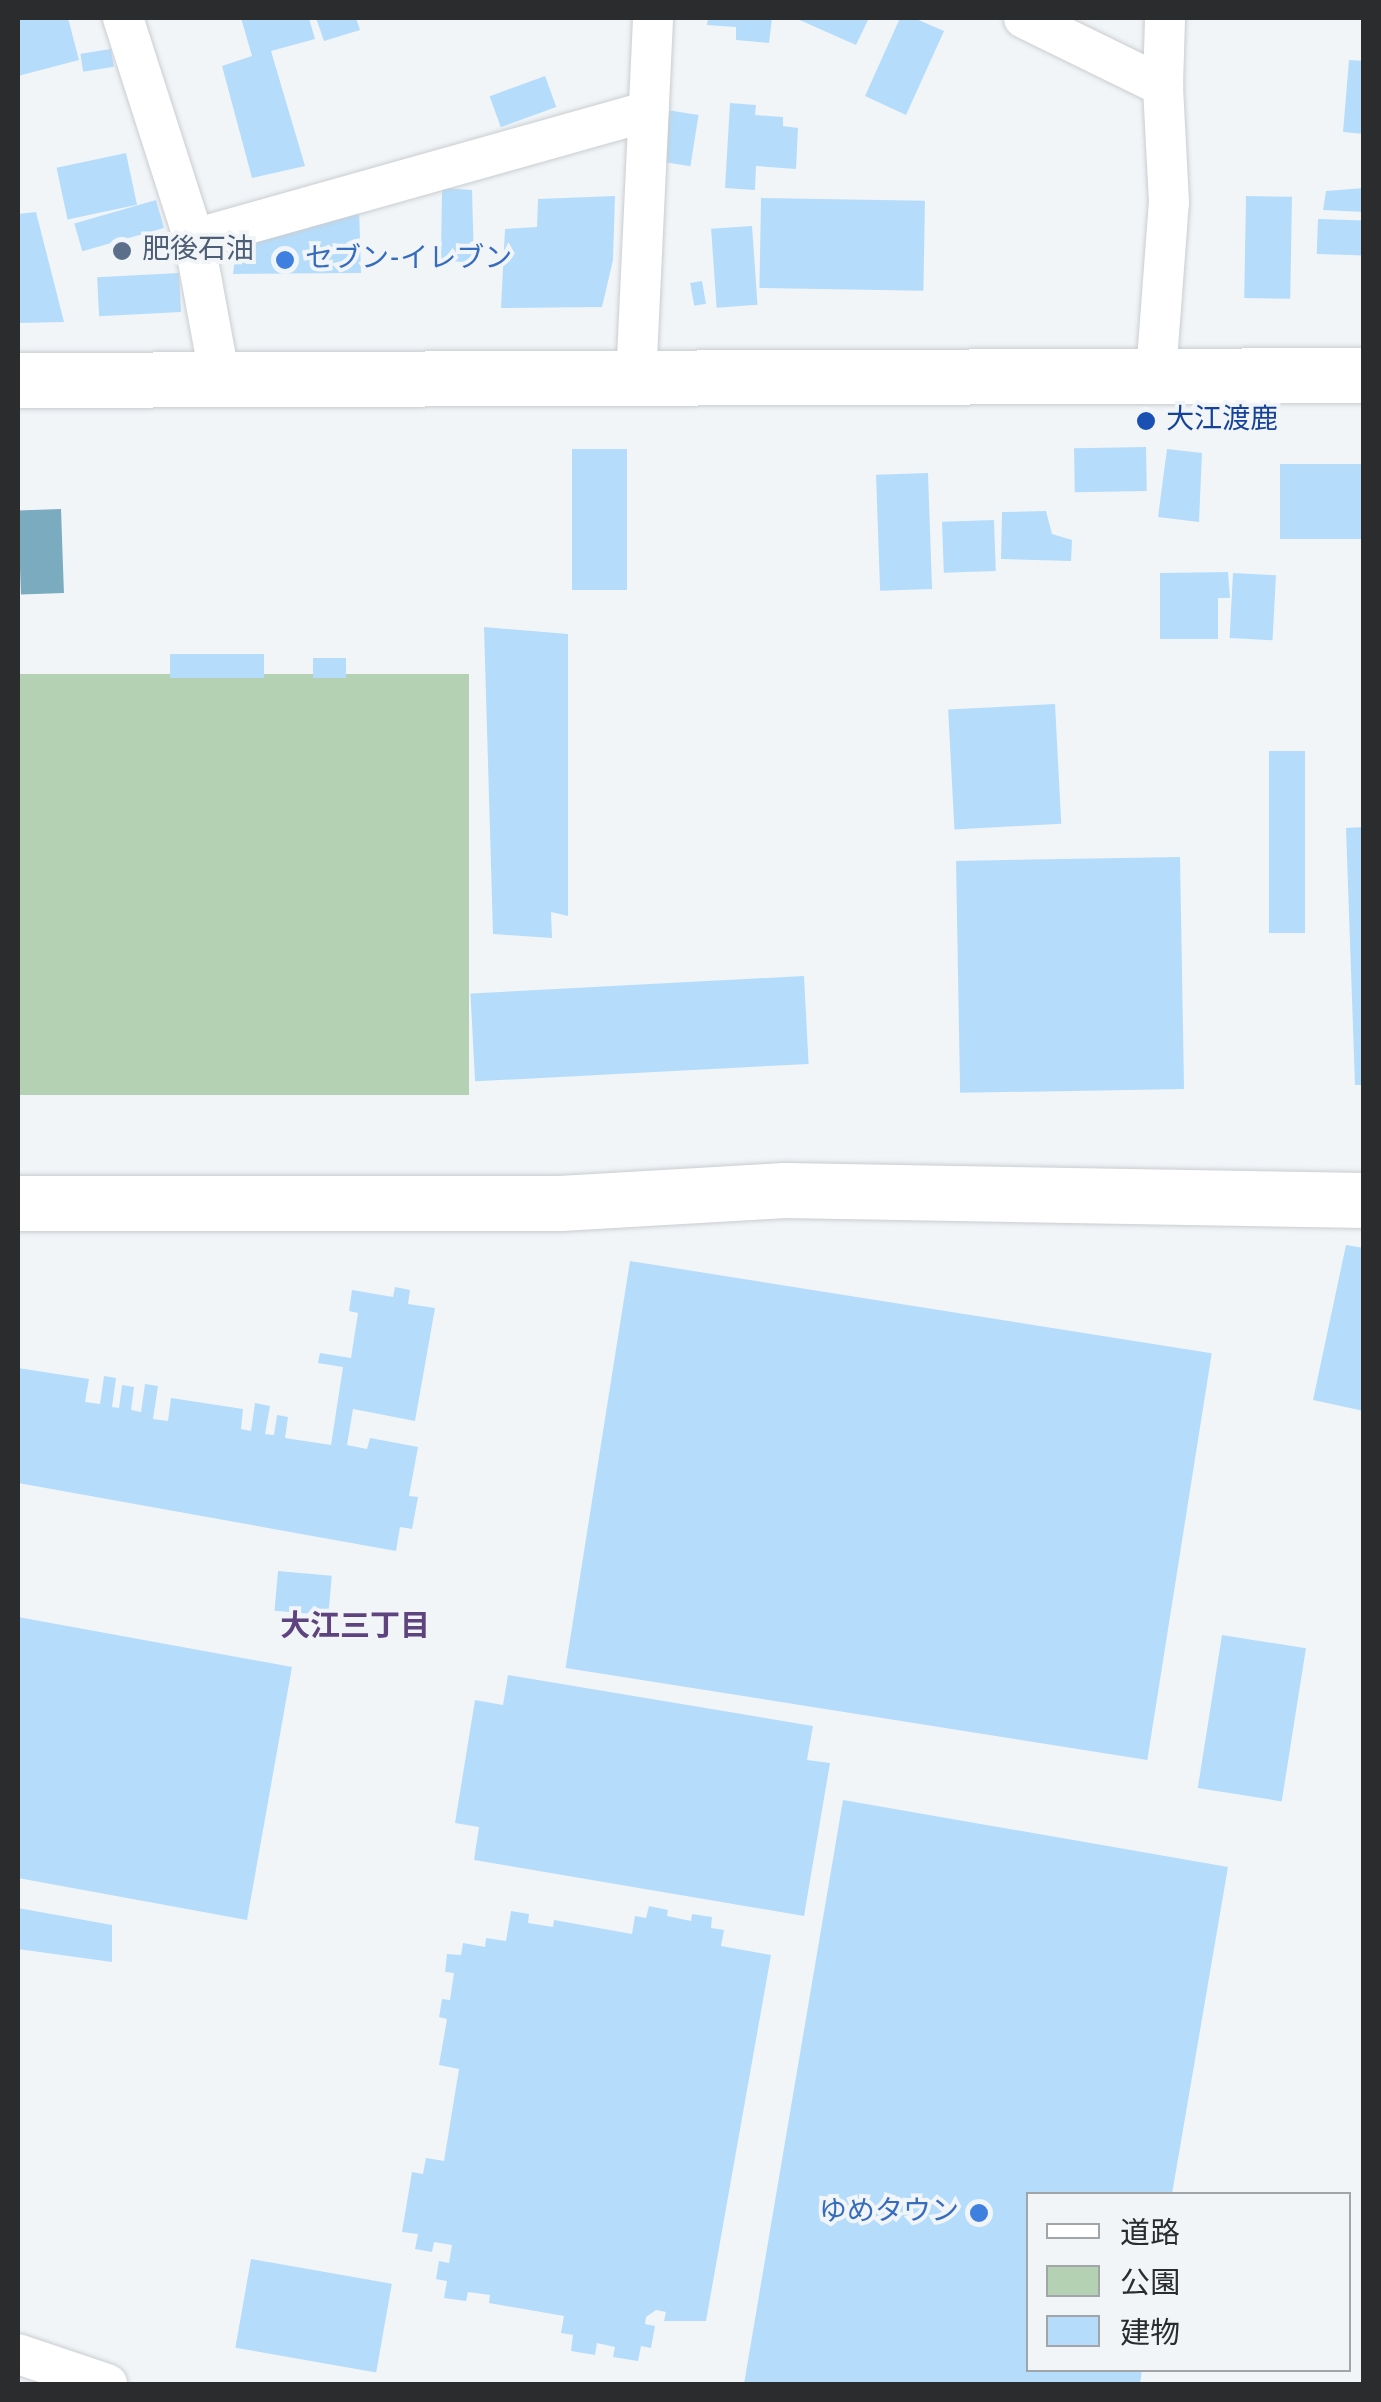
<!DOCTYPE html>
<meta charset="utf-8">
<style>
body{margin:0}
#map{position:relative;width:1381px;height:2402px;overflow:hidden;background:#f1f5f8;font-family:Overpass,"Noto Sans JP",sans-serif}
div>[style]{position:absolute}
.green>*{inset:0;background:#b5d1b4;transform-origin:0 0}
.water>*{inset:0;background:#7babbf;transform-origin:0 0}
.building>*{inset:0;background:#b5ddfb;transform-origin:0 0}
.roads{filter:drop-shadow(0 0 2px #cacdd0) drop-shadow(0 0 2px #cacdd0)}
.street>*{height:40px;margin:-20px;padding:0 20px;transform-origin:20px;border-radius:20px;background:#fff}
.secondary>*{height:55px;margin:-27.5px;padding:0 27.5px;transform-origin:27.5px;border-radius:27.5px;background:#fff}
.dots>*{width:28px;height:28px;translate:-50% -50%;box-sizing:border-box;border:5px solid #f1f5f8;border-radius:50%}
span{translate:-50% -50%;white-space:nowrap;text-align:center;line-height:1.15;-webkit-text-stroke:8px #f1f5f8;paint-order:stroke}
.service-label{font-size:28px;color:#4e5e75}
.left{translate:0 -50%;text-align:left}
.shop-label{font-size:28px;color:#366cbe}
.right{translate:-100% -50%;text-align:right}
.transit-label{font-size:28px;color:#164399}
.neighbourhood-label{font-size:30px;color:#5f437f;font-weight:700}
.frame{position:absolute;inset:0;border:20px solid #2b2c2d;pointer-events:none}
.legend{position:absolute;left:1026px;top:2192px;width:325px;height:180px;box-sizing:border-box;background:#f1f5f8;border:2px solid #a2a5a7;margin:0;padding:12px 18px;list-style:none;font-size:30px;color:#2b2c2d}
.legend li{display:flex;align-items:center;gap:20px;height:50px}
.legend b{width:50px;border:2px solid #a2a5a7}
</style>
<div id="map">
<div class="green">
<div style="left:469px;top:674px;width:421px;height:452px;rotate:90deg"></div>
</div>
<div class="water">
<div style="left:61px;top:509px;width:84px;height:43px;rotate:88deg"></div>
</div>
<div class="building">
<div style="clip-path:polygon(18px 18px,68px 18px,79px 60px,18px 76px)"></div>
<div style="clip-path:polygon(241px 18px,309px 18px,315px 39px,271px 51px,305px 166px,252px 178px,222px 66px,252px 56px)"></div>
<div style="clip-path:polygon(316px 18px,356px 18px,360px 30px,324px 41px)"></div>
<div style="clip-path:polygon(708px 18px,772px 18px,769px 43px,736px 40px,736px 27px,707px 25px)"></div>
<div style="clip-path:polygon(795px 18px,869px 18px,856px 45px)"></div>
<div style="clip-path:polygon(900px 18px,914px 18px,944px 31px,906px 115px,865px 96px)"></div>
<div style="left:111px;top:49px;width:18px;height:31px;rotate:81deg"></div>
<div style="clip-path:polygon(1349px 60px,1364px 61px,1364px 134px,1343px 132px)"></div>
<div style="left:545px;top:76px;width:33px;height:59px;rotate:70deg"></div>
<div style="clip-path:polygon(730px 103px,756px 105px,755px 115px,783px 117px,783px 126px,798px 128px,796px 169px,756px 166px,755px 190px,725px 188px)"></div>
<div style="left:661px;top:109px;width:38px;height:52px;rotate:9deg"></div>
<div style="left:126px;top:153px;width:53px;height:71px;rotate:78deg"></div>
<div style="clip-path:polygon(442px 188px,472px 190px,474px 263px,441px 260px)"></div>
<div style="clip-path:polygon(1364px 188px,1364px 212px,1323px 210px,1326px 191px)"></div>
<div style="clip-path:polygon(615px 196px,613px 260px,602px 307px,501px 308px,505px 229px,537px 227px,538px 199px)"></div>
<div style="left:1246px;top:196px;width:46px;height:102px;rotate:1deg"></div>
<div style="left:761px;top:198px;width:164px;height:90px;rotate:1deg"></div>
<div style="left:156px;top:200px;width:29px;height:85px;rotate:74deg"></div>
<div style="clip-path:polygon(359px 206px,361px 273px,233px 274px,237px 245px)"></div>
<div style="clip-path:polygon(36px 212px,64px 322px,18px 323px,18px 214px)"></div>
<div style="left:1318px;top:219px;width:46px;height:35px;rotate:2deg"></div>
<div style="left:752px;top:226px;width:79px;height:41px;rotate:86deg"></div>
<div style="left:179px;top:273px;width:39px;height:82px;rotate:87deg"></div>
<div style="left:702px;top:281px;width:23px;height:12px;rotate:80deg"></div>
<div style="left:1146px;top:447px;width:44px;height:72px;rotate:89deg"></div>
<div style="left:572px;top:449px;width:55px;height:141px"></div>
<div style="clip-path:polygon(1167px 449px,1202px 453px,1199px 522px,1158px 517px)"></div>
<div style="left:1364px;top:464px;width:75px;height:84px;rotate:90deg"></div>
<div style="left:928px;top:473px;width:116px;height:52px;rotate:88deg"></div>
<div style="clip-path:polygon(1046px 511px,1052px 534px,1072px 540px,1071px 561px,1001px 559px,1002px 512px)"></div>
<div style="left:994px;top:520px;width:51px;height:52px;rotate:88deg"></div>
<div style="clip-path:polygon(1228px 572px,1230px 598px,1218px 598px,1218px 639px,1160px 639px,1160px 573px)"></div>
<div style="left:1233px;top:573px;width:43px;height:65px;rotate:3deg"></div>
<div style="clip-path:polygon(484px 627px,568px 634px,568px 916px,551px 912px,552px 938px,493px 934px)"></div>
<div style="left:264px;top:654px;width:24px;height:94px;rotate:90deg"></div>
<div style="left:346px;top:658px;width:20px;height:33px;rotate:90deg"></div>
<div style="left:1055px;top:704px;width:120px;height:107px;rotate:87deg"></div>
<div style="left:1305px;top:751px;width:182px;height:36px;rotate:90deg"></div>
<div style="clip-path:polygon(1364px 827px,1364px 1085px,1355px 1085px,1346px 828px)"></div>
<div style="left:1180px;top:857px;width:232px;height:224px;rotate:89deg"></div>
<div style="left:804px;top:976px;width:88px;height:334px;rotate:87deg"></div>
<div style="clip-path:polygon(1346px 1245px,1364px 1248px,1364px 1411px,1313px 1400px)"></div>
<div style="left:630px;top:1261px;width:589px;height:412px;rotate:9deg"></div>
<div style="clip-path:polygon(395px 1287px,410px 1290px,408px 1304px,435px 1308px,415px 1421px,353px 1409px,347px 1445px,367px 1449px,370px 1438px,418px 1447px,409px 1496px,418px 1497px,412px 1529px,400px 1527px,396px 1551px,18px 1483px,18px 1368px,89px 1379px,85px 1402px,100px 1404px,104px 1376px,116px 1378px,112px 1407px,119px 1408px,122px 1385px,134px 1387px,131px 1410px,141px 1412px,145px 1384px,158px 1386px,153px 1419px,168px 1421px,171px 1398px,243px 1409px,241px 1429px,251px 1431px,255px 1403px,270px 1406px,265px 1434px,274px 1435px,277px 1415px,288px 1417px,285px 1438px,331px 1445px,343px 1367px,318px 1363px,320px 1353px,351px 1358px,358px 1313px,349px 1311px,352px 1290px,393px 1297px)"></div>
<div style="left:278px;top:1571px;width:54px;height:40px;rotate:5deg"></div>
<div style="clip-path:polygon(18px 1617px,292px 1667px,247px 1920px,18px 1878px)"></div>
<div style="left:1222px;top:1635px;width:85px;height:155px;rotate:9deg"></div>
<div style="clip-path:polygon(508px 1675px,813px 1726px,807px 1760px,830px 1763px,804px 1916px,474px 1860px,479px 1827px,455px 1823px,475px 1700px,503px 1705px)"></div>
<div style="clip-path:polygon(843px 1800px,1228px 1867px,1172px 2194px,1028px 2194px,1028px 2370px,1142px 2370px,1140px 2384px,744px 2384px)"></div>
<div style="clip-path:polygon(649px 1906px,668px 1910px,667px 1916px,691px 1921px,692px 1914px,712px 1917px,711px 1928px,724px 1930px,721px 1946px,771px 1955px,706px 2321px,664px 2321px,666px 2312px,656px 2310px,646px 2317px,645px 2324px,655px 2326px,651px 2348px,641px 2346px,638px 2361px,613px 2357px,615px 2347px,597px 2343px,595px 2355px,571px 2351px,573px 2335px,561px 2333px,564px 2316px,489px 2303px,490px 2295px,468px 2292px,466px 2301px,444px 2298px,447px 2281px,436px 2279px,439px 2261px,449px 2263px,452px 2245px,434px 2242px,432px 2252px,415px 2249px,418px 2234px,402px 2232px,412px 2172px,423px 2174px,426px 2158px,444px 2161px,459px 2069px,439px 2065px,447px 2019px,439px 2017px,442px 1999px,450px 2000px,454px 1973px,445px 1972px,447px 1954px,461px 1955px,463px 1943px,485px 1947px,486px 1938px,506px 1941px,511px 1911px,529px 1914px,528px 1923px,553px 1927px,554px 1920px,632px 1934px,635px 1916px,646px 1918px)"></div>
<div style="clip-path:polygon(18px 1908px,112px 1925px,112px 1962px,18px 1949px)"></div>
<div style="left:251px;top:2259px;width:143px;height:90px;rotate:10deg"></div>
</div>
<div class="roads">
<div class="street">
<div style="left:123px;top:18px;width:232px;rotate:72.2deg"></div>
<div style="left:194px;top:239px;width:142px;rotate:79.5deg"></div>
<div style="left:1024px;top:18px;width:155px;rotate:26.1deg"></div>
<div style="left:194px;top:239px;width:472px;rotate:-15.7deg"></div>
<div style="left:1156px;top:374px;width:172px;rotate:-85.7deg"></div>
<div style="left:1169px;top:202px;width:116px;rotate:-93deg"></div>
<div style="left:1163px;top:86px;width:68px;rotate:-88.3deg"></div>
<div style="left:636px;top:380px;width:362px;rotate:-87.3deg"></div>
<div style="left:18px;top:2354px;width:94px;rotate:18.6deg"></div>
</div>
<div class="secondary">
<div style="left:18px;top:380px;width:1346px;rotate:-0.21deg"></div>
<div style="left:18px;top:1203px;width:542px"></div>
<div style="left:560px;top:1203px;width:225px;rotate:-3.3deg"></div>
<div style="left:785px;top:1190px;width:579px;rotate:0.99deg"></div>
</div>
</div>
<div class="dots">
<div style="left:122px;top:251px;background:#5c6f8a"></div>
<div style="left:285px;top:260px;background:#3f7fe0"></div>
<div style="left:1146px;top:421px;background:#1a4fb4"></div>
<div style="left:979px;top:2213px;background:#3f7fe0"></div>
</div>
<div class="service-label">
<span class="left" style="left:142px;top:251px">肥後石油</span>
</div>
<div class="shop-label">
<span class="left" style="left:305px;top:260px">セブン-イレブン</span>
<span class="right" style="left:959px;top:2213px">ゆめタウン</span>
</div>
<div class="transit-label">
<span class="left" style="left:1166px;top:421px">大江渡鹿</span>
</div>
<div class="neighbourhood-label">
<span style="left:355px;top:1629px">大江三丁目</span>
</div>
<div class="frame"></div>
<ul class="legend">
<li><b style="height:12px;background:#fff"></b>道路</li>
<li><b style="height:28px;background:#b5d1b4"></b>公園</li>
<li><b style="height:28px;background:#b5ddfb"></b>建物</li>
</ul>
</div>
